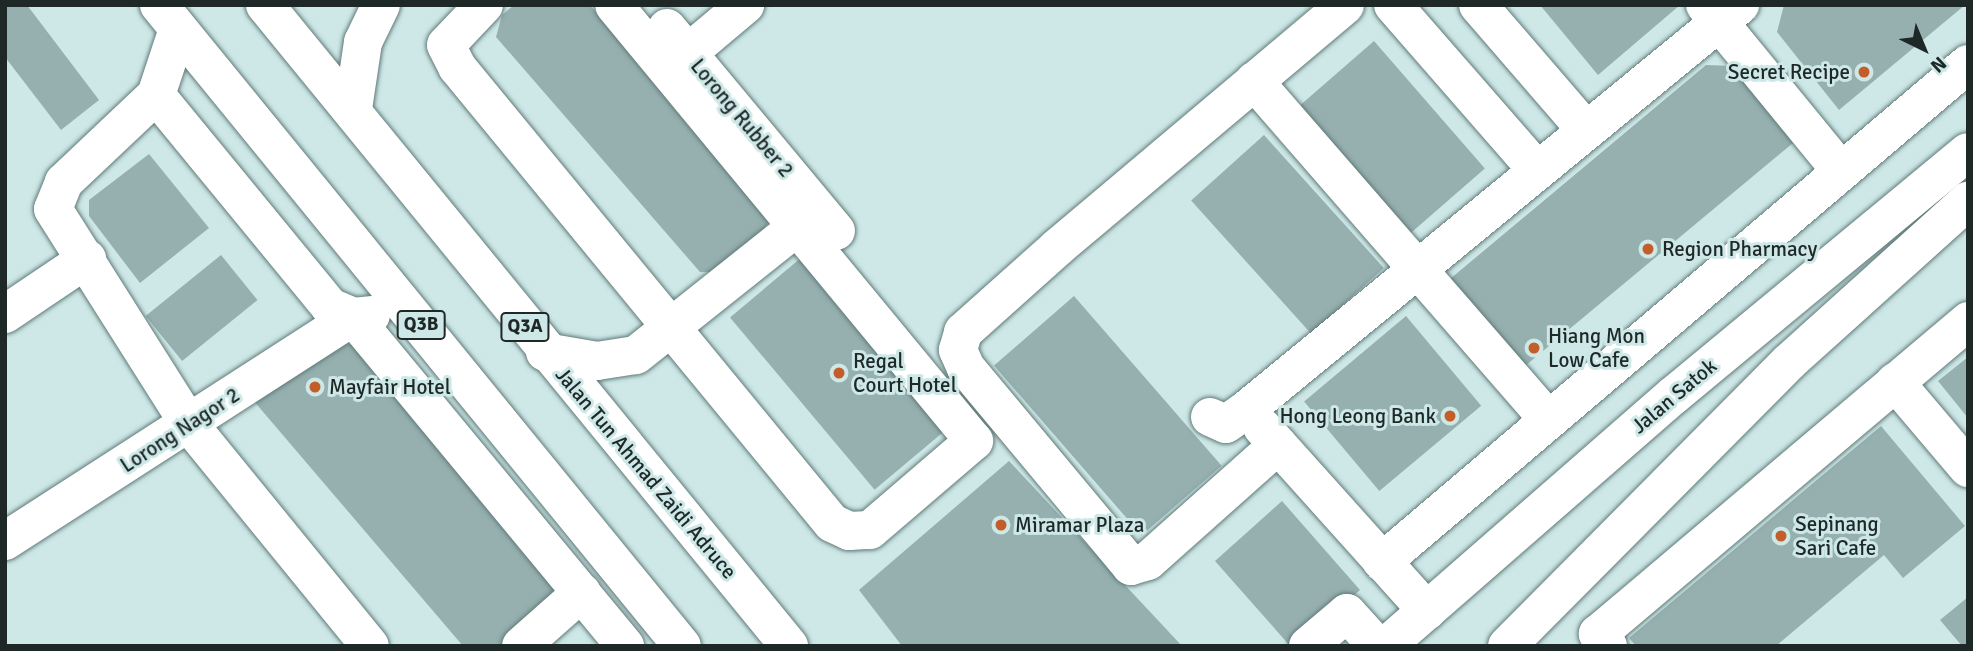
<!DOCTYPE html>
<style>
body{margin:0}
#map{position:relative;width:1973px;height:651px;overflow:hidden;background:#cde8e7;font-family:Signika,sans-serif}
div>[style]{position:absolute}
.building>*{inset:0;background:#96b0af;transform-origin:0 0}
.roads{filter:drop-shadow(0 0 2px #617a79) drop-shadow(0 0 2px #617a79)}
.minor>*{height:38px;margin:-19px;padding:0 19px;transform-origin:19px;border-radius:19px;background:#fff}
.major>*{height:38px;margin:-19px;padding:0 19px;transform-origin:19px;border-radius:19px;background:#fff}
.dots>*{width:19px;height:19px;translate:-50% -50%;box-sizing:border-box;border:4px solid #cde8e7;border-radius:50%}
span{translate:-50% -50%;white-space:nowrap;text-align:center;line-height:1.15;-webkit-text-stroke:6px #cde8e7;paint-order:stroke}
.shield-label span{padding:2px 5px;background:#cde8e7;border:2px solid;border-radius:5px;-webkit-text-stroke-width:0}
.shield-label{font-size:19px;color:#1d2827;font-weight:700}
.poi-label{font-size:21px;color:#1d2827}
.right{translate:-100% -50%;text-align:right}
.left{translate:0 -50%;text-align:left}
.street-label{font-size:21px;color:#1d2827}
.frame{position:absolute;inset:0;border:7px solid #1d2827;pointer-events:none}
.north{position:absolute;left:1889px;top:14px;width:70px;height:70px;-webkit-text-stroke:5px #cde8e7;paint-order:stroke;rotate:137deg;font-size:19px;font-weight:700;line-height:28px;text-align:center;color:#1d2827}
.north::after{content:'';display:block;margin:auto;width:24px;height:32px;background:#1d2827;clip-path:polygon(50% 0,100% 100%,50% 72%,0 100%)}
</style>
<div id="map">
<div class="building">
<div style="clip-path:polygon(5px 5px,27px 5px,99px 100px,61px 130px,5px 57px)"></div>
<div style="clip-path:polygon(514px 5px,590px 5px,770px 219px,762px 233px,717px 272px,700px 272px,496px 37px,502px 15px)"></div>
<div style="clip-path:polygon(1540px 5px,1680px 5px,1598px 75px)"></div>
<div style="clip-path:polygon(1784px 5px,1965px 5px,1839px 110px,1777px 32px)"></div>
<div style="left:1374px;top:41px;width:169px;height:99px;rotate:49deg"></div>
<div style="clip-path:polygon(1706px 65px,1734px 66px,1799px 138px,1525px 366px,1450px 279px)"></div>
<div style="left:1264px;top:135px;width:179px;height:98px;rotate:48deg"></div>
<div style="clip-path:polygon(149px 154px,209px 228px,140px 283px,89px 216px,89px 200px)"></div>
<div style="left:221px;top:255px;width:58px;height:97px;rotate:51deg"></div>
<div style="left:802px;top:257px;width:225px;height:94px;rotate:50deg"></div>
<div style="left:1074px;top:296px;width:225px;height:106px;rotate:49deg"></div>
<div style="left:1406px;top:316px;width:117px;height:133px;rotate:50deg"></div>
<div style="clip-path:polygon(323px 340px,353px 345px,566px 592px,504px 646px,463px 646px,252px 399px)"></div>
<div style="clip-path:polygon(1968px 357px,1968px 418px,1938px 381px)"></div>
<div style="clip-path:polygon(1881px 426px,1965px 526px,1903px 578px,1884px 555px,1776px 646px,1636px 646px,1629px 638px)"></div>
<div style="clip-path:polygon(1009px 461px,1182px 646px,902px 646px,859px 590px)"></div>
<div style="clip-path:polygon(1282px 501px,1360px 590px,1297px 646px,1290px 646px,1215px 561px)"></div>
<div style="clip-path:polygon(1968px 597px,1968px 646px,1962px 646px,1940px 620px)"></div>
</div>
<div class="roads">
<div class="minor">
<div style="left:484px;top:5px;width:55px;rotate:133.5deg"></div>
<div style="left:446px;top:45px;width:25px;rotate:63deg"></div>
<div style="left:457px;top:67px;width:590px;rotate:50.57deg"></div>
<div style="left:832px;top:523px;width:19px;rotate:25deg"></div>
<div style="left:849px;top:531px;width:21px;rotate:-3deg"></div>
<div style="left:870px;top:530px;width:137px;rotate:-40.6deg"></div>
<div style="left:974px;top:441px;width:565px;rotate:-129.55deg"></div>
<div style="left:1393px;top:5px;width:219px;rotate:48.9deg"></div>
<div style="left:1478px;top:5px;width:165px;rotate:49.2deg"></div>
<div style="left:1705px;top:5px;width:215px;rotate:50.7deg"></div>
<div style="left:667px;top:28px;width:264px;rotate:50.2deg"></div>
<div style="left:178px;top:29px;width:70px;rotate:108.4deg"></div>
<div style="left:156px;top:95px;width:274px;rotate:50.6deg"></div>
<div style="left:330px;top:307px;width:25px;rotate:23deg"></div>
<div style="left:353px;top:317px;width:427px;rotate:50.4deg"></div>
<div style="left:688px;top:53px;width:75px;rotate:-40.1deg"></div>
<div style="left:1254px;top:81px;width:449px;rotate:49deg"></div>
<div style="left:156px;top:95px;width:127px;rotate:136.6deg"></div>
<div style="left:64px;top:182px;width:29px;rotate:112deg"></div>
<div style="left:53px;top:209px;width:254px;rotate:57.7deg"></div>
<div style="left:189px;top:424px;width:286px;rotate:50.8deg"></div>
<div style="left:5px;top:314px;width:99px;rotate:-33.9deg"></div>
<div style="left:545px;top:352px;width:53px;rotate:9.8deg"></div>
<div style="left:597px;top:361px;width:39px;rotate:-9deg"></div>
<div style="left:636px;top:355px;width:206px;rotate:-38.5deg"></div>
<div style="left:1895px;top:382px;width:113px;rotate:49.7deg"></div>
<div style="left:1210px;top:417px;width:17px;rotate:24deg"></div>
<div style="left:1226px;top:424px;width:24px;rotate:-35deg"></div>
<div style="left:1246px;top:410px;width:639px;rotate:-39.35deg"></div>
<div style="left:1262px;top:427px;width:247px;rotate:48.1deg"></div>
<div style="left:1278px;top:445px;width:174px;rotate:138.3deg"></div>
<div style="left:1148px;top:561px;width:18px;rotate:164deg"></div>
<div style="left:1131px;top:566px;width:258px;rotate:-129.8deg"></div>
<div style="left:966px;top:368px;width:20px;rotate:-114deg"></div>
<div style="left:958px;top:350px;width:19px;rotate:-74deg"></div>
<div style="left:963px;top:332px;width:127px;rotate:-41.8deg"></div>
<div style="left:1058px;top:247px;width:375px;rotate:-40.1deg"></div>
<div style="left:5px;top:541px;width:414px;rotate:-32.8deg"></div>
<div style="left:353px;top:317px;width:18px;rotate:-6deg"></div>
<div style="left:1382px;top:562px;width:769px;rotate:-40.36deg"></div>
<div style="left:521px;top:646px;width:81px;rotate:-41.5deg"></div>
<div style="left:1308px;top:646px;width:51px;rotate:-40.2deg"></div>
<div style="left:1347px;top:613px;width:45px;rotate:47.7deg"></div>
<div style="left:1608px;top:646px;width:16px;rotate:-130deg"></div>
<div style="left:1598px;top:634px;width:485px;rotate:-40.2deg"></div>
</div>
<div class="major">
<div style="left:159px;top:5px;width:827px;rotate:50.79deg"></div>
<div style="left:265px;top:5px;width:828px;rotate:50.73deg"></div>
<div style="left:353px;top:109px;width:68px;rotate:-81.5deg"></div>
<div style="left:363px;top:42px;width:41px;rotate:-64.1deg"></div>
<div style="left:1386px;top:646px;width:382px;rotate:-41.1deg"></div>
<div style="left:1674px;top:395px;width:381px;rotate:-39.6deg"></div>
<div style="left:1507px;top:646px;width:400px;rotate:-45.2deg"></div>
<div style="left:1789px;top:362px;width:241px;rotate:-42deg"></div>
</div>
</div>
<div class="dots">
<div style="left:1864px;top:72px;background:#c35e2b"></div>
<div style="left:1648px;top:249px;background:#c35e2b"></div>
<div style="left:1534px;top:348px;background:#c35e2b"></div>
<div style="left:839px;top:373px;background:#c35e2b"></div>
<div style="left:315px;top:387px;background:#c35e2b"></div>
<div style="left:1450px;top:416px;background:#c35e2b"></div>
<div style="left:1001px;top:525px;background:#c35e2b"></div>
<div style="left:1781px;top:536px;background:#c35e2b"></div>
</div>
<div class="shield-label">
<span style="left:421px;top:325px">Q3B</span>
<span style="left:525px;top:327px">Q3A</span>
</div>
<div class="poi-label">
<span class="right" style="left:1850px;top:72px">Secret Recipe</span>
<span class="left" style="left:1662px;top:249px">Region Pharmacy</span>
<span class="left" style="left:1548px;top:348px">Hiang Mon<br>Low Cafe</span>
<span class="left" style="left:853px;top:373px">Regal<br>Court Hotel</span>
<span class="left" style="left:329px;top:387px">Mayfair Hotel</span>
<span class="right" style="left:1436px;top:416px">Hong Leong Bank</span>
<span class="left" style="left:1795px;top:536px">Sepinang<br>Sari Cafe</span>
<span class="left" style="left:1015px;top:525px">Miramar Plaza</span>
</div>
<div class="street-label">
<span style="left:742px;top:118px;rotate:50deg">Lorong Rubber 2</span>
<span style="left:1674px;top:396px;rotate:-40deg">Jalan Satok</span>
<span style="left:180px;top:430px;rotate:-33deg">Lorong Nagor 2</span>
<span style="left:646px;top:473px;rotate:50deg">Jalan Tun Ahmad Zaidi Adruce</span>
</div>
<div class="frame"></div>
<div class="north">N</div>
</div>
